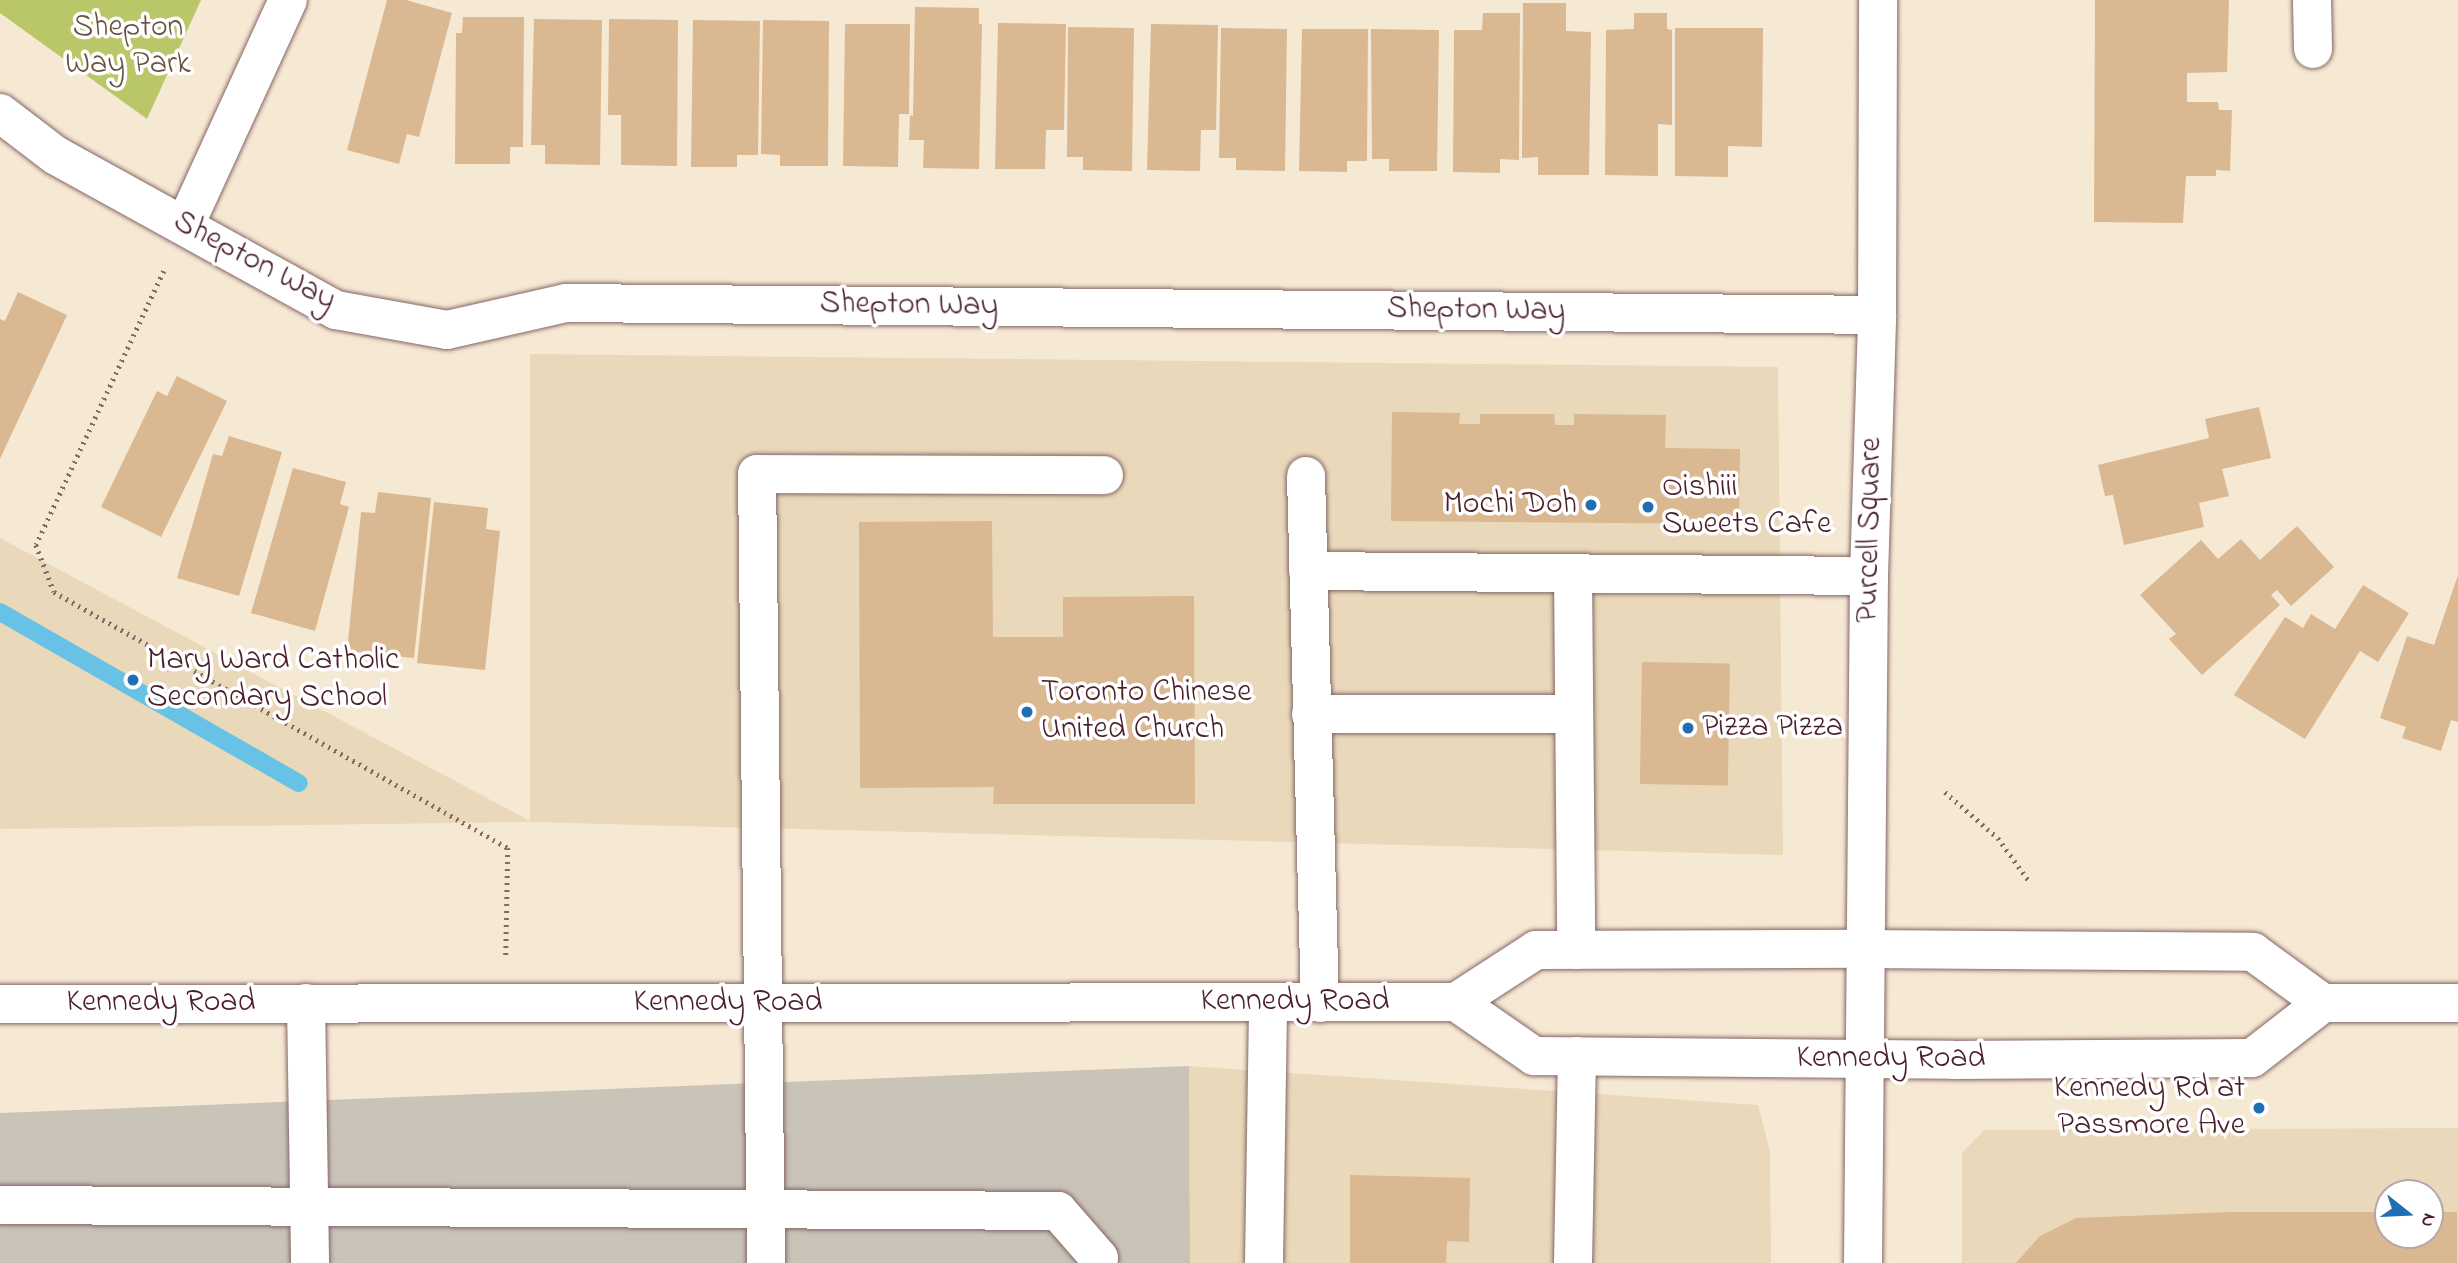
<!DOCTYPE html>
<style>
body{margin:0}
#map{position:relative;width:2458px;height:1263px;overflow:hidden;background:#f6e9d4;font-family:"Indie Flower",sans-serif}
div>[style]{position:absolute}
.built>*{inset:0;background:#e9d9ba}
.industrial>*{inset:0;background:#c9c3b8}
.green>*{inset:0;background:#b9c769}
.stream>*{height:18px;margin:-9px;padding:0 9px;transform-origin:9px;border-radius:9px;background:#67c2e5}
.building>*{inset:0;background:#d9b892;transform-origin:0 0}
.path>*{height:4.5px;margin-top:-2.25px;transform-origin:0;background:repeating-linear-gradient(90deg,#866666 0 2px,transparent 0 7px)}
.roads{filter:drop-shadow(0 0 2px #866666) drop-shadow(0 0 2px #866666)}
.minor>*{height:38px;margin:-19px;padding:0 19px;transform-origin:19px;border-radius:19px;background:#fff}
.major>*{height:38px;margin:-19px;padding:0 19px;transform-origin:19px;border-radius:19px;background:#fff}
.dots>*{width:19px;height:19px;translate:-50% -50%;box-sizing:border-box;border:4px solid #fff;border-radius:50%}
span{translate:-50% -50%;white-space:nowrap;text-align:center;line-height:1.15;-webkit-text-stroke:7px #fff;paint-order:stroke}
.park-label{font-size:32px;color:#6b513e}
.street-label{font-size:32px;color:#4a1f2b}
.poi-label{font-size:32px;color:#4a1f2b}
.left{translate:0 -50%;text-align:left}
.right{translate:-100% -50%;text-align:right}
.north{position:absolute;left:2374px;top:1179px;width:70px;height:70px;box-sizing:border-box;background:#fff;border:2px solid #b7a5aa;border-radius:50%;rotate:108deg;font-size:19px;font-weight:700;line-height:28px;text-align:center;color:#4a1f2b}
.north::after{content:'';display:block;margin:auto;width:24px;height:32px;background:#1f6fb2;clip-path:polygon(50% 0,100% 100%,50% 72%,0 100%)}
</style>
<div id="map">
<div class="built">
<div style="clip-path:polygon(530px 354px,1778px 367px,1783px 855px,530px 822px,0 829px,0 538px,530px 821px)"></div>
<div style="clip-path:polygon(1189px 1066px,1758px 1105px,1770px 1152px,1771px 1263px,1190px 1263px)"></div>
<div style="clip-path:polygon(evenodd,2458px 1128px,2458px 1263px,1962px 1263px,1962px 1153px,1984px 1130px,2458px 1128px,2388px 1193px,2430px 1193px,2430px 1235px,2388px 1235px,2388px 1193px)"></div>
</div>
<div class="industrial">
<div style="clip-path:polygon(1189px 1066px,1190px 1263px,0 1263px,0 1113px)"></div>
</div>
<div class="green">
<div style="clip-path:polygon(0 0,201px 0,147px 119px,0 13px)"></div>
</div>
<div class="stream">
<div style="left:0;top:612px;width:344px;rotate:29.8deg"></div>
</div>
<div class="building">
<div style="clip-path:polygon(387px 0,406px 0,452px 13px,419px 137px,407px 134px,399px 164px,347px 150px)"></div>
<div style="clip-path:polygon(2095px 0,2229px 0,2227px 72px,2187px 73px,2187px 102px,2218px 102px,2219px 110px,2232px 110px,2230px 171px,2216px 170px,2216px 176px,2186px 176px,2183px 223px,2094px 222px)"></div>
<div style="clip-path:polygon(1523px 3px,1566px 3px,1566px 31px,1591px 32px,1589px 175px,1538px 175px,1538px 157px,1522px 158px)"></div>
<div style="clip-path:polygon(915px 7px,979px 8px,979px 24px,982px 24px,979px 169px,923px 168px,924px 140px,909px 140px,910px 115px,913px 116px)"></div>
<div style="clip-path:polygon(1483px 13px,1520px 13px,1519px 160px,1500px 159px,1500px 173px,1453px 172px,1454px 30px,1482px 30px)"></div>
<div style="clip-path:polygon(1634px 13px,1667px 13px,1667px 29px,1672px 30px,1672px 125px,1658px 124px,1658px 176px,1605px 175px,1606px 30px,1634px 29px)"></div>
<div style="clip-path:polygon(463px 17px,524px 17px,523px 147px,510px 147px,510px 164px,455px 164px,456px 33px,462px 33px)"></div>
<div style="clip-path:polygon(534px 19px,602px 20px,600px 165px,545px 164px,545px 145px,531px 145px)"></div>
<div style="clip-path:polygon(609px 19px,678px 20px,677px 166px,621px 165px,621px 115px,608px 115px)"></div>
<div style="clip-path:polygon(693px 20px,760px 21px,758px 155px,737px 155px,737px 167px,691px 167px)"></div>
<div style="clip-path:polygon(763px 20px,829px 21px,828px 166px,780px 166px,780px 155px,761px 154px)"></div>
<div style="clip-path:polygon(998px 23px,1066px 24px,1064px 130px,1046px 130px,1045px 169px,995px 169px)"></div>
<div style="clip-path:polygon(845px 24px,910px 24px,909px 114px,899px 114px,898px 167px,843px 166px)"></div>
<div style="clip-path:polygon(1151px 24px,1218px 25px,1216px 130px,1201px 130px,1200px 171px,1147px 170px)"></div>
<div style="clip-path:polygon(1068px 27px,1134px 28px,1132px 171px,1083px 170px,1083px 157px,1067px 157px)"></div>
<div style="clip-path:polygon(1221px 28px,1287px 29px,1285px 171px,1236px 170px,1236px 158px,1219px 158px)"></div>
<div style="clip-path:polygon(1675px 28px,1763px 28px,1762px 147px,1728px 146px,1728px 177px,1675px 176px)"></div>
<div style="clip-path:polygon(1302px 29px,1368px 29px,1367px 161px,1347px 161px,1347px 172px,1299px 171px)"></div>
<div style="clip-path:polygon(1371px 29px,1439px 30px,1437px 171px,1389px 171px,1389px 159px,1372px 159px)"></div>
<div style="clip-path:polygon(18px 292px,67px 315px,0 459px,0 319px,5px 321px)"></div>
<div style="clip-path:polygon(177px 376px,227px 401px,161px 537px,101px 507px,157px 391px,167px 396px)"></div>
<div style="clip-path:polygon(2259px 407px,2271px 458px,2222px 469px,2229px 496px,2199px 503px,2204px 527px,2124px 545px,2113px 495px,2105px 496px,2098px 465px,2209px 438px,2205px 419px)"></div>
<div style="clip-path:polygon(1392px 412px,1460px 413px,1459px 424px,1480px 424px,1480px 414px,1554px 414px,1555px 425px,1574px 425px,1574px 414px,1666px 415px,1665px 448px,1740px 449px,1739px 524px,1391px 521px)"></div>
<div style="clip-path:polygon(229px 436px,282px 452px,239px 596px,177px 578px,213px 454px,222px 456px)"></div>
<div style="clip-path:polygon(293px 468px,346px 482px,340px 504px,349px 507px,315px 631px,251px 613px)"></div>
<div style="clip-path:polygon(378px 492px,431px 498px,414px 658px,347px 651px,361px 512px,375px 513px)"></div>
<div style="clip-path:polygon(434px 502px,488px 508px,486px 529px,500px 531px,485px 670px,417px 663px)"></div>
<div style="clip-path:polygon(992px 521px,993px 637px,1063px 637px,1063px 597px,1194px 596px,1195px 804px,993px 804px,994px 787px,860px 788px,859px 522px)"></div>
<div style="clip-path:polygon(2297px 526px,2334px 567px,2291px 606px,2277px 590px,2271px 595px,2280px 605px,2202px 675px,2169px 639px,2176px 634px,2140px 595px,2201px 540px,2218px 559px,2241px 539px,2260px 560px)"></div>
<div style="clip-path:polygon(2458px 575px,2458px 722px,2451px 720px,2441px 751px,2402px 738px,2406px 727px,2380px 718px,2407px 636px,2434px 645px)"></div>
<div style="clip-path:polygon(2363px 585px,2409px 613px,2378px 662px,2360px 651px,2305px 739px,2234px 695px,2285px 617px,2303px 628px,2311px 614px,2335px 629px)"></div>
<div style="left:1642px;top:662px;width:88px;height:122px;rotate:1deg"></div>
<div style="clip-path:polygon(1350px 1175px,1470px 1178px,1469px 1242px,1447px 1241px,1446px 1263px,1350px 1263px)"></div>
<div style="clip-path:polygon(2233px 1212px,2388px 1212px,2388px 1235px,2430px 1235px,2430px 1212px,2457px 1212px,2457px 1263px,2016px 1263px,2040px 1236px,2076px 1218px)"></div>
</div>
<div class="path">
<div style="left:164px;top:271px;width:302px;rotate:115deg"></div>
<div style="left:36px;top:545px;width:50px;rotate:69deg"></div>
<div style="left:54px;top:592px;width:521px;rotate:29.42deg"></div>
<div style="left:508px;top:848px;width:108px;rotate:91.1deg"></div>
<div style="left:1945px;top:792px;width:70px;rotate:41deg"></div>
<div style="left:1998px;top:838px;width:53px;rotate:54.2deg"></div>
</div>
<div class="roads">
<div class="minor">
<div style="left:2312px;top:0;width:49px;rotate:88.8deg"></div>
<div style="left:0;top:113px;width:69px;rotate:37.4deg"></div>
<div style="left:55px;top:155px;width:321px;rotate:28.9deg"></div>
<div style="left:336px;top:310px;width:113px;rotate:10.2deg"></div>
<div style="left:447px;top:330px;width:122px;rotate:-12.8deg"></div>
<div style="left:566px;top:303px;width:1311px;rotate:0.52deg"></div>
<div style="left:185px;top:225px;width:247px;rotate:-65.4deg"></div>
<div style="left:1306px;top:476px;width:527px;rotate:88.48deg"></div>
<div style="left:1308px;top:571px;width:561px;rotate:0.51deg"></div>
<div style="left:1573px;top:573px;width:377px;rotate:89.5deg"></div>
<div style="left:1311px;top:714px;width:263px"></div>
<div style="left:306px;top:1003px;width:260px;rotate:89.1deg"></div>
<div style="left:0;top:1205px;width:1058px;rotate:0.32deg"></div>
<div style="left:1058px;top:1211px;width:62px;rotate:48.9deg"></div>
<div style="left:1099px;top:1258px;width:5px;rotate:101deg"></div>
<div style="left:766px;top:1263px;width:789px;rotate:-90.65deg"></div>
<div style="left:757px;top:474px;width:347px;rotate:0.2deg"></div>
<div style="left:1264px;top:1263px;width:261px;rotate:-89.1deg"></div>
<div style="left:1573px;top:1263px;width:207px;rotate:-88.9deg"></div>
<div style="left:1863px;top:1263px;width:687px;rotate:-89.5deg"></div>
<div style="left:1869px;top:576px;width:261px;rotate:-88.2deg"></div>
<div style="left:1877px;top:315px;width:315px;rotate:-89.8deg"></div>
</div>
<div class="major">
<div style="left:1456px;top:1002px;width:95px;rotate:34.7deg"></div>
<div style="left:1534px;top:1056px;width:419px;rotate:0.5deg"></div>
<div style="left:1953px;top:1060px;width:299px;rotate:-0.4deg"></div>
<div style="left:2252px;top:1058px;width:90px;rotate:-37.8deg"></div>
<div style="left:0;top:1004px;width:1456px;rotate:-0.08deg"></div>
<div style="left:1456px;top:1002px;width:95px;rotate:-33deg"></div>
<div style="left:1536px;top:950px;width:328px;rotate:-0.2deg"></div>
<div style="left:1864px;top:949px;width:389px;rotate:0.4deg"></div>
<div style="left:2253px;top:952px;width:87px;rotate:36.1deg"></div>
<div style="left:2323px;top:1003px;width:135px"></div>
</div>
</div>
<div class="dots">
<div style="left:1591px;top:505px;background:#1f6fb2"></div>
<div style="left:1648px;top:507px;background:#1f6fb2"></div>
<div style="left:133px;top:680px;background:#1f6fb2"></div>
<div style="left:1027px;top:712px;background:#1f6fb2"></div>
<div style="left:1688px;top:728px;background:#1f6fb2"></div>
<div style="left:2259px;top:1108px;background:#1f6fb2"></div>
</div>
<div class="park-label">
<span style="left:128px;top:47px">Shepton<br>Way Park</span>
</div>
<div class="street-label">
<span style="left:254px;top:262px;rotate:28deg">Shepton Way</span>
<span style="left:909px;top:306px;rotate:1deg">Shepton Way</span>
<span style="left:1476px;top:311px;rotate:1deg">Shepton Way</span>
<span style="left:1871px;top:530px;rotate:-89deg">Purcell Square</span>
<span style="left:1295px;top:1002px">Kennedy Road</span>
<span style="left:161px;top:1003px">Kennedy Road</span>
<span style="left:728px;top:1003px">Kennedy Road</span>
<span style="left:1891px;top:1059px">Kennedy Road</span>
</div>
<div class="poi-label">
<span class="left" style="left:1662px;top:507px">Oishiii<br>Sweets Cafe</span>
<span class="right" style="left:1577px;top:505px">Mochi Doh</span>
<span class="left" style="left:147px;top:680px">Mary Ward Catholic<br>Secondary School</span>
<span class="left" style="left:1041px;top:712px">Toronto Chinese<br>United Church</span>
<span class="left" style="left:1702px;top:728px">Pizza Pizza</span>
<span class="right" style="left:2245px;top:1108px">Kennedy Rd at<br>Passmore Ave</span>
</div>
<div class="north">N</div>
</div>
